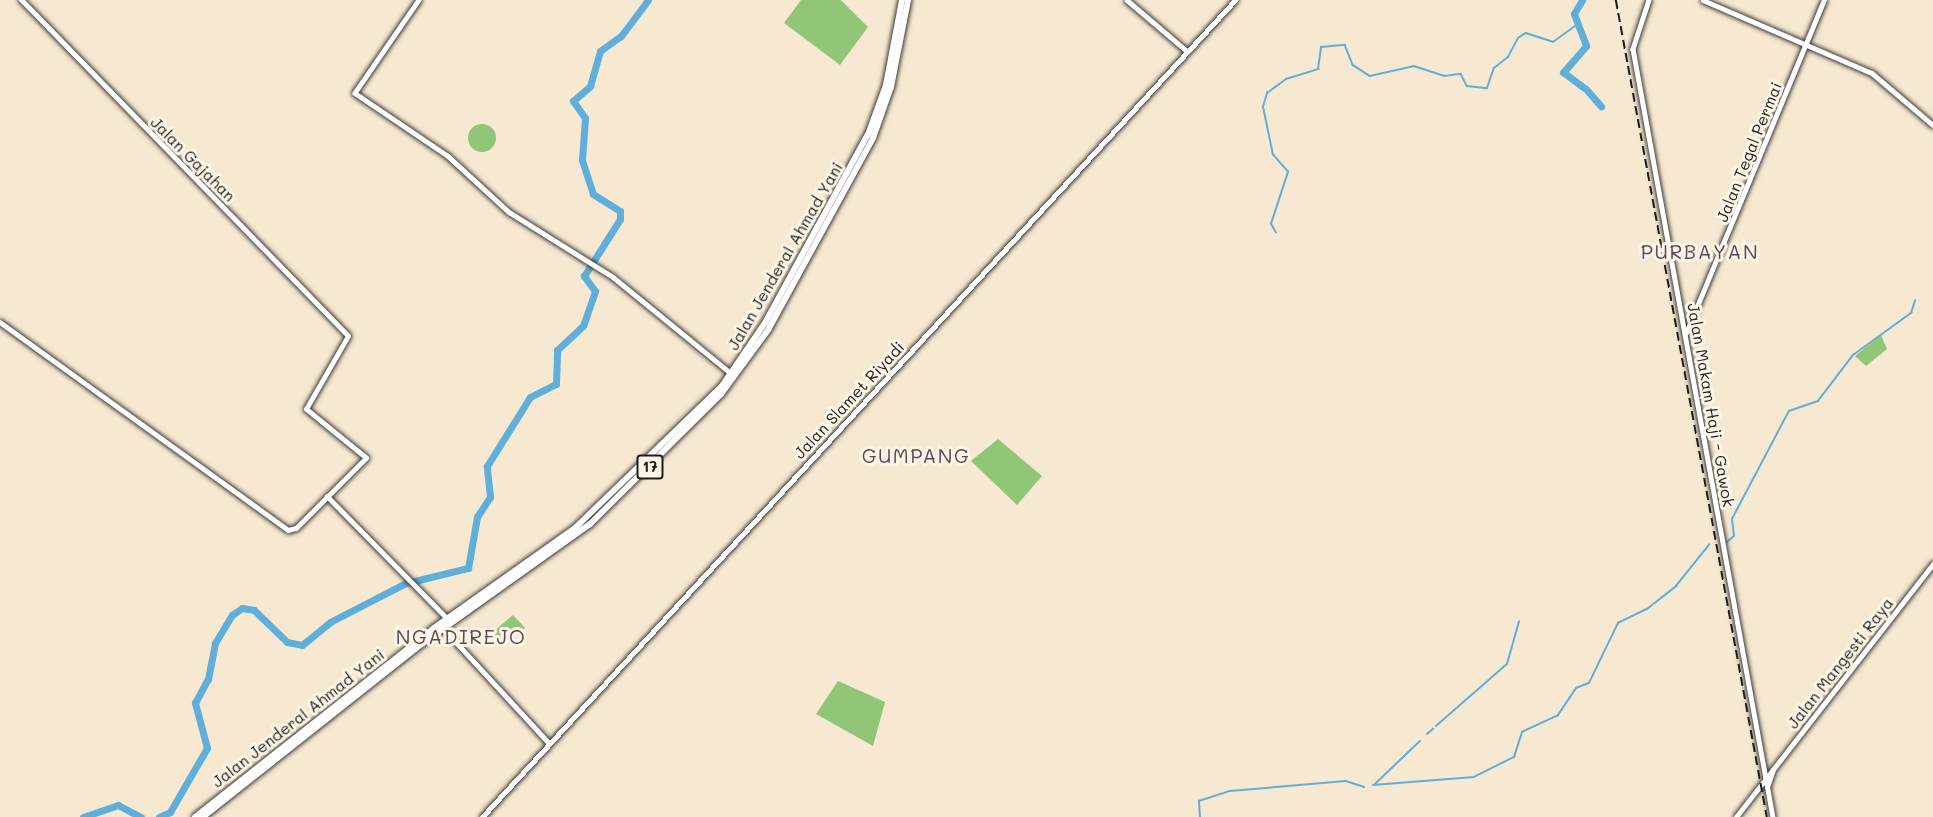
<!DOCTYPE html>
<style>
body{margin:0}
#map{position:relative;width:1933px;height:817px;overflow:hidden;background:#f7e8d1;font-family:Mali,sans-serif}
div>[style]{position:absolute}
.green>*{inset:0;background:#91c678}
.round{border-radius:50%}
.stream>*{height:1.5px;margin:-0.75px;padding:0 0.75px;transform-origin:0.75px;border-radius:0.75px;background:#60afda}
.river>*{height:7px;margin:-3.5px;padding:0 3.5px;transform-origin:3.5px;border-radius:3.5px;background:#60afda}
.roads{filter:drop-shadow(0 0 2px #3d3b37) drop-shadow(0 0 2px #3d3b37)}
.secondary>*{height:4.5px;margin:-2.25px;padding:0 2.25px;transform-origin:2.25px;border-radius:2.25px;background:#fff}
.primary>*{height:5px;margin:-2.5px;padding:0 2.5px;transform-origin:2.5px;border-radius:2.5px;background:#fff}
.highway>*{height:6px;margin:-3px;padding:0 3px;transform-origin:3px;border-radius:3px;background:#fff}
.rail>*{height:1.5px;margin-top:-0.75px;transform-origin:0;background:repeating-linear-gradient(90deg,#1c1c1c 0 9px,transparent 0 13.5px)}
span{translate:-50% -50%;white-space:nowrap;text-align:center;line-height:1.15;-webkit-text-stroke:6px #fcf5e5;paint-order:stroke}
.shield-label span{padding:2px 4px;background:#fcf5e5;border:2px solid;border-radius:4px;-webkit-text-stroke-width:0}
.shield-label{font-size:15px;color:#1c1c1c;font-weight:700}
.street-label{font-size:16px;color:#1c1c1c}
.quarter-label{font-size:20px;color:#5f4857;letter-spacing:1.5px}
</style>
<div id="map">
<div class="green">
<div style="clip-path:polygon(801px 0,841px 0,868px 27px,840px 65px,784px 23px)"></div>
<div class="round" style="left:468px;top:124px;width:28px;height:28px"></div>
<div style="clip-path:polygon(1881px 335px,1887px 349px,1866px 366px,1855px 356px)"></div>
<div style="clip-path:polygon(998px 439px,1042px 476px,1017px 505px,971px 461px)"></div>
<div style="clip-path:polygon(513px 615px,525px 628px,517px 634px,513px 630px,500px 642px,492px 633px)"></div>
<div style="clip-path:polygon(838px 681px,885px 702px,873px 746px,816px 714px)"></div>
</div>
<div class="stream">
<div style="left:1276px;top:233px;width:10px;rotate:-119deg"></div>
<div style="left:1271px;top:224px;width:55px;rotate:-71.9deg"></div>
<div style="left:1288px;top:172px;width:23px;rotate:-131deg"></div>
<div style="left:1273px;top:155px;width:49px;rotate:-101.8deg"></div>
<div style="left:1263px;top:107px;width:15px;rotate:-74deg"></div>
<div style="left:1267px;top:93px;width:24px;rotate:-36deg"></div>
<div style="left:1286px;top:79px;width:34px;rotate:-17deg"></div>
<div style="left:1318px;top:69px;width:22px;rotate:-82deg"></div>
<div style="left:1321px;top:47px;width:24px;rotate:-5deg"></div>
<div style="left:1345px;top:45px;width:22px;rotate:68deg"></div>
<div style="left:1353px;top:65px;width:20px;rotate:33deg"></div>
<div style="left:1370px;top:76px;width:45px;rotate:-12.8deg"></div>
<div style="left:1414px;top:66px;width:32px;rotate:18deg"></div>
<div style="left:1444px;top:76px;width:17px;rotate:-7deg"></div>
<div style="left:1461px;top:74px;width:13px;rotate:63deg"></div>
<div style="left:1467px;top:86px;width:20px;rotate:6deg"></div>
<div style="left:1487px;top:88px;width:21px;rotate:-71deg"></div>
<div style="left:1494px;top:68px;width:18px;rotate:-38deg"></div>
<div style="left:1508px;top:57px;width:21px;rotate:-62deg"></div>
<div style="left:1518px;top:38px;width:9px;rotate:-32deg"></div>
<div style="left:1526px;top:33px;width:28px;rotate:18deg"></div>
<div style="left:1553px;top:42px;width:31px;rotate:-36deg"></div>
<div style="left:1727px;top:542px;width:9px;rotate:-41deg"></div>
<div style="left:1734px;top:536px;width:17px;rotate:-97deg"></div>
<div style="left:1732px;top:519px;width:122px;rotate:-62.2deg"></div>
<div style="left:1789px;top:411px;width:31px;rotate:-19deg"></div>
<div style="left:1818px;top:401px;width:58px;rotate:-52.7deg"></div>
<div style="left:1853px;top:355px;width:72px;rotate:-35.9deg"></div>
<div style="left:1911px;top:313px;width:13px;rotate:-72deg"></div>
<div style="left:1436px;top:726px;width:94px;rotate:-41.1deg"></div>
<div style="left:1507px;top:664px;width:44px;rotate:-74.1deg"></div>
<div style="left:1427px;top:734px;width:8px;rotate:-40deg"></div>
<div style="left:1375px;top:784px;width:62px;rotate:-43.7deg"></div>
<div style="left:1373px;top:785px;width:101px;rotate:-4.5deg"></div>
<div style="left:1474px;top:777px;width:45px;rotate:-26.6deg"></div>
<div style="left:1514px;top:757px;width:26px;rotate:-72deg"></div>
<div style="left:1522px;top:732px;width:40px;rotate:-25deg"></div>
<div style="left:1558px;top:715px;width:32px;rotate:-56deg"></div>
<div style="left:1576px;top:688px;width:14px;rotate:-21deg"></div>
<div style="left:1589px;top:683px;width:67px;rotate:-64.2deg"></div>
<div style="left:1618px;top:623px;width:32px;rotate:-26deg"></div>
<div style="left:1647px;top:609px;width:37px;rotate:-38deg"></div>
<div style="left:1676px;top:586px;width:53px;rotate:-51.2deg"></div>
<div style="left:1200px;top:817px;width:16px;rotate:-94deg"></div>
<div style="left:1199px;top:801px;width:33px;rotate:-18deg"></div>
<div style="left:1230px;top:791px;width:116px;rotate:-4.9deg"></div>
<div style="left:1346px;top:781px;width:19px;rotate:18deg"></div>
</div>
<div class="river">
<div style="left:1582px;top:0;width:16px;rotate:120deg"></div>
<div style="left:1574px;top:14px;width:34px;rotate:69deg"></div>
<div style="left:1586px;top:46px;width:35px;rotate:131deg"></div>
<div style="left:1563px;top:72px;width:26px;rotate:37deg"></div>
<div style="left:1586px;top:89px;width:23px;rotate:49deg"></div>
<div style="left:83px;top:817px;width:37px;rotate:-19deg"></div>
<div style="left:118px;top:805px;width:26px;rotate:28deg"></div>
<div style="left:159px;top:817px;width:12px;rotate:-24deg"></div>
<div style="left:170px;top:812px;width:74px;rotate:-60deg"></div>
<div style="left:207px;top:748px;width:47px;rotate:-104.9deg"></div>
<div style="left:195px;top:703px;width:27px;rotate:-62deg"></div>
<div style="left:208px;top:679px;width:37px;rotate:-79deg"></div>
<div style="left:215px;top:643px;width:33px;rotate:-59deg"></div>
<div style="left:232px;top:615px;width:12px;rotate:-35deg"></div>
<div style="left:242px;top:608px;width:12px;rotate:9deg"></div>
<div style="left:254px;top:610px;width:46px;rotate:44.1deg"></div>
<div style="left:287px;top:642px;width:15px;rotate:11deg"></div>
<div style="left:302px;top:645px;width:36px;rotate:-39deg"></div>
<div style="left:330px;top:622px;width:85px;rotate:-27.2deg"></div>
<div style="left:406px;top:583px;width:64px;rotate:-13.6deg"></div>
<div style="left:468px;top:568px;width:52px;rotate:-80deg"></div>
<div style="left:477px;top:517px;width:24px;rotate:-57deg"></div>
<div style="left:490px;top:497px;width:31px;rotate:-96deg"></div>
<div style="left:487px;top:466px;width:81px;rotate:-58.1deg"></div>
<div style="left:530px;top:397px;width:29px;rotate:-27deg"></div>
<div style="left:556px;top:384px;width:34px;rotate:-88deg"></div>
<div style="left:557px;top:350px;width:35px;rotate:-43deg"></div>
<div style="left:583px;top:326px;width:37px;rotate:-71deg"></div>
<div style="left:595px;top:291px;width:19px;rotate:-126deg"></div>
<div style="left:584px;top:276px;width:67px;rotate:-57.7deg"></div>
<div style="left:620px;top:219px;width:8px;rotate:-90deg"></div>
<div style="left:620px;top:211px;width:32px;rotate:-148deg"></div>
<div style="left:593px;top:194px;width:36px;rotate:-108deg"></div>
<div style="left:582px;top:160px;width:42px;rotate:-85.9deg"></div>
<div style="left:585px;top:118px;width:21px;rotate:-125deg"></div>
<div style="left:573px;top:101px;width:23px;rotate:-41deg"></div>
<div style="left:590px;top:86px;width:36px;rotate:-74deg"></div>
<div style="left:600px;top:51px;width:26px;rotate:-36deg"></div>
<div style="left:621px;top:36px;width:45px;rotate:-53.1deg"></div>
</div>
<div class="roads">
<div class="secondary">
<div style="left:419px;top:0;width:113px;rotate:124.5deg"></div>
<div style="left:355px;top:93px;width:112px;rotate:34.1deg"></div>
<div style="left:448px;top:156px;width:83px;rotate:42.6deg"></div>
<div style="left:509px;top:212px;width:123px;rotate:32deg"></div>
<div style="left:613px;top:277px;width:155px;rotate:39.2deg"></div>
<div style="left:1127px;top:0;width:79px;rotate:40.4deg"></div>
<div style="left:1649px;top:0;width:52px;rotate:108.1deg"></div>
<div style="left:1633px;top:49px;width:781px;rotate:79.67deg"></div>
<div style="left:1703px;top:0;width:184px;rotate:23.4deg"></div>
<div style="left:1872px;top:73px;width:80px;rotate:40.4deg"></div>
<div style="left:0;top:322px;width:355px;rotate:35.8deg"></div>
<div style="left:288px;top:530px;width:8px;rotate:-14deg"></div>
<div style="left:296px;top:528px;width:99px;rotate:-45deg"></div>
<div style="left:366px;top:458px;width:77px;rotate:-140.8deg"></div>
<div style="left:306px;top:409px;width:84px;rotate:-60.1deg"></div>
<div style="left:348px;top:336px;width:469px;rotate:-134.2deg"></div>
<div style="left:1686px;top:333px;width:360px;rotate:-67.5deg"></div>
<div style="left:327px;top:496px;width:173px;rotate:45.5deg"></div>
<div style="left:443px;top:628px;width:156px;rotate:47.3deg"></div>
<div style="left:1767px;top:787px;width:18px;rotate:-71deg"></div>
<div style="left:1736px;top:817px;width:321px;rotate:-52.1deg"></div>
</div>
<div class="primary">
<div style="left:482px;top:817px;width:1111px;rotate:-47.33deg"></div>
</div>
<div class="highway">
<div style="left:195px;top:817px;width:305px;rotate:-38.3deg"></div>
<div style="left:434px;top:628px;width:173px;rotate:-35.3deg"></div>
<div style="left:575px;top:528px;width:204px;rotate:-44deg"></div>
<div style="left:722px;top:386px;width:76px;rotate:-55.7deg"></div>
<div style="left:765px;top:323px;width:217px;rotate:-61.4deg"></div>
<div style="left:869px;top:132px;width:50px;rotate:-70.1deg"></div>
<div style="left:886px;top:85px;width:86px;rotate:-79.3deg"></div>
<div style="left:203px;top:817px;width:272px;rotate:-38.4deg"></div>
<div style="left:416px;top:648px;width:214px;rotate:-35.5deg"></div>
<div style="left:590px;top:524px;width:185px;rotate:-44.8deg"></div>
<div style="left:721px;top:394px;width:79px;rotate:-53.7deg"></div>
<div style="left:768px;top:330px;width:219px;rotate:-61.3deg"></div>
<div style="left:873px;top:138px;width:54px;rotate:-70.6deg"></div>
<div style="left:891px;top:87px;width:89px;rotate:-78.9deg"></div>
</div>
</div>
<div class="rail">
<div style="left:1616px;top:0;width:831px;rotate:79.53deg"></div>
</div>
<div class="shield-label">
<span style="left:650px;top:467px">17</span>
</div>
<div class="street-label">
<span style="left:1749px;top:152px;rotate:-68deg">Jalan Tegal Permai</span>
<span style="left:193px;top:159px;rotate:45deg">Jalan Gajahan</span>
<span style="left:785px;top:256px;rotate:-60deg">Jalan Jenderal Ahmad Yani</span>
<span style="left:849px;top:400px;rotate:-47deg">Jalan Slamet Riyadi</span>
<span style="left:1711px;top:405px;rotate:80deg">Jalan Makam Haji - Gawok</span>
<span style="left:1840px;top:663px;rotate:-52deg">Jalan Mangesti Raya</span>
<span style="left:298px;top:718px;rotate:-38deg">Jalan Jenderal Ahmad Yani</span>
</div>
<div class="quarter-label">
<span style="left:1700px;top:251px">PURBAYAN</span>
<span style="left:916px;top:455px">GUMPANG</span>
<span style="left:461px;top:636px">NGADIREJO</span>
</div>
</div>
